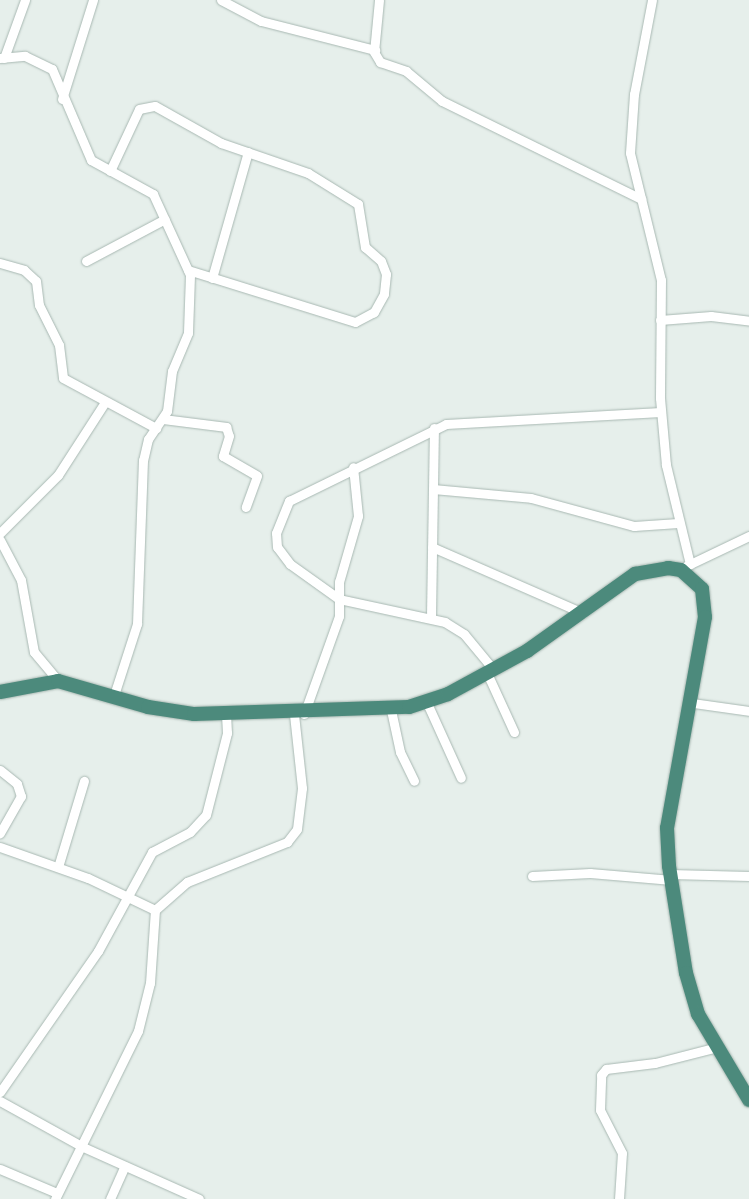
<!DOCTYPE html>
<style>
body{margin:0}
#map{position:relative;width:749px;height:1199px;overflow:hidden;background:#e6efeb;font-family:Arial,sans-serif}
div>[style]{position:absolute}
.roads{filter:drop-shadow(0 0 1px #a8b8b2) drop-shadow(0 0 1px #a8b8b2)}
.minor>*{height:9px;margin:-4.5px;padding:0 4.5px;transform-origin:4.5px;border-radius:4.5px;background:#fff}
.trunk>*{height:14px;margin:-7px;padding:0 7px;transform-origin:7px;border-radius:7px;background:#4c8a7c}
span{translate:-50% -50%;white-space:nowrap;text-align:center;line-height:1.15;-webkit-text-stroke:4px #f7fbf9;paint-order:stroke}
</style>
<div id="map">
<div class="roads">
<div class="minor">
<div style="left:221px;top:0;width:45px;rotate:27.7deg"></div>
<div style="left:261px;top:21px;width:118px;rotate:14.3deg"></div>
<div style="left:379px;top:0;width:52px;rotate:95.5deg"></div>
<div style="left:374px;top:52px;width:12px;rotate:59deg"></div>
<div style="left:380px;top:62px;width:28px;rotate:19deg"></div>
<div style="left:406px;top:71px;width:47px;rotate:39.8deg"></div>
<div style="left:442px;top:101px;width:222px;rotate:26.2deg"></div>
<div style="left:652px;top:0;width:96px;rotate:100.8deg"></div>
<div style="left:634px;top:94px;width:59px;rotate:93.9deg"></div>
<div style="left:630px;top:153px;width:131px;rotate:76.3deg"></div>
<div style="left:661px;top:280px;width:118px;rotate:90.5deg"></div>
<div style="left:660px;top:398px;width:67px;rotate:84.9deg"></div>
<div style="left:666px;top:465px;width:102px;rotate:76.4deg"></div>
<div style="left:0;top:58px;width:25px;rotate:-5deg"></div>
<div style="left:25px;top:56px;width:30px;rotate:26deg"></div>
<div style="left:52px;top:69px;width:99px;rotate:66.8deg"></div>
<div style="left:91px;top:160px;width:71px;rotate:28.7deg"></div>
<div style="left:153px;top:194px;width:89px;rotate:65.4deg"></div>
<div style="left:190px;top:275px;width:58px;rotate:92deg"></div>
<div style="left:188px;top:333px;width:41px;rotate:112.8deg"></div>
<div style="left:172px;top:371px;width:40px;rotate:97.1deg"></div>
<div style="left:167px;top:411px;width:34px;rotate:124deg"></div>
<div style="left:148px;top:439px;width:22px;rotate:103deg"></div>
<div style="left:143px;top:460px;width:164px;rotate:92.1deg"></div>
<div style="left:137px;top:624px;width:75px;rotate:107.9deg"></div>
<div style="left:4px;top:58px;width:62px;rotate:-70.1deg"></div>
<div style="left:62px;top:99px;width:104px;rotate:-72.6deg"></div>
<div style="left:110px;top:171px;width:68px;rotate:-64.9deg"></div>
<div style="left:139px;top:109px;width:16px;rotate:-11deg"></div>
<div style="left:155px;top:106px;width:76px;rotate:29.3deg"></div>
<div style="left:221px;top:143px;width:92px;rotate:19deg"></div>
<div style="left:308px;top:173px;width:59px;rotate:31.8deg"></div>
<div style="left:358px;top:204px;width:44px;rotate:80.8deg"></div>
<div style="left:365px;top:247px;width:21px;rotate:41deg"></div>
<div style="left:381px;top:261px;width:14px;rotate:69deg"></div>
<div style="left:386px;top:274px;width:20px;rotate:96deg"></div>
<div style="left:384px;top:294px;width:21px;rotate:119deg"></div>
<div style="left:374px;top:312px;width:21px;rotate:152deg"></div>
<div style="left:355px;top:322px;width:175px;rotate:-162.7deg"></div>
<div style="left:86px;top:261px;width:89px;rotate:-28deg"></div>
<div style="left:0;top:263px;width:25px;rotate:16deg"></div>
<div style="left:24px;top:270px;width:16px;rotate:43deg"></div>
<div style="left:36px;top:281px;width:24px;rotate:83deg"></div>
<div style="left:39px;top:305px;width:45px;rotate:63.4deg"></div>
<div style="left:59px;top:345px;width:33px;rotate:83deg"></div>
<div style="left:63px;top:378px;width:106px;rotate:28.3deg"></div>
<div style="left:212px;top:278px;width:131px;rotate:-74.1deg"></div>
<div style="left:660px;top:320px;width:51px;rotate:-4.5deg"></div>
<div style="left:711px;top:316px;width:38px;rotate:7deg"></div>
<div style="left:163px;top:419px;width:64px;rotate:7.2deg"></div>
<div style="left:226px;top:427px;width:9px;rotate:72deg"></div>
<div style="left:229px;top:436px;width:21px;rotate:107deg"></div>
<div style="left:223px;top:456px;width:39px;rotate:30deg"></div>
<div style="left:257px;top:476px;width:33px;rotate:110deg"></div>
<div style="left:433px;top:489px;width:98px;rotate:5.2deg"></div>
<div style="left:531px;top:498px;width:107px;rotate:15.2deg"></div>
<div style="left:634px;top:526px;width:44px;rotate:-3.9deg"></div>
<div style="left:0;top:533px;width:82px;rotate:-45deg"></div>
<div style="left:58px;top:475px;width:87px;rotate:-57.2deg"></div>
<div style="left:0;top:540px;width:45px;rotate:62.3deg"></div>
<div style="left:21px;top:580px;width:73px;rotate:79.8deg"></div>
<div style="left:34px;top:652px;width:38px;rotate:50deg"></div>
<div style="left:432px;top:547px;width:165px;rotate:23.6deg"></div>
<div style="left:686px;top:566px;width:70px;rotate:-25.5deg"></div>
<div style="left:431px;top:616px;width:188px;rotate:-89.1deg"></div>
<div style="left:493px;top:669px;width:45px;rotate:-129.6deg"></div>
<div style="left:464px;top:634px;width:22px;rotate:-148deg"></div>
<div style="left:445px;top:622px;width:108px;rotate:-167.8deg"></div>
<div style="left:339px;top:599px;width:60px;rotate:-144.5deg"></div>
<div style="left:290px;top:564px;width:21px;rotate:-127deg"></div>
<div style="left:277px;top:547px;width:14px;rotate:-94deg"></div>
<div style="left:276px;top:533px;width:35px;rotate:-68deg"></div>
<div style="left:289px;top:501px;width:175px;rotate:-26.1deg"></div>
<div style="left:446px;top:424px;width:215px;rotate:-3.2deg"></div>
<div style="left:487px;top:673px;width:65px;rotate:65.4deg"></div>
<div style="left:427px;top:703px;width:82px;rotate:65.6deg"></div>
<div style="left:693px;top:703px;width:57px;rotate:8.1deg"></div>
<div style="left:391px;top:710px;width:43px;rotate:77.9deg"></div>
<div style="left:400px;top:752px;width:32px;rotate:64deg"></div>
<div style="left:304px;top:714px;width:104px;rotate:-70.3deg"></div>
<div style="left:339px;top:616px;width:34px;rotate:-90deg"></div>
<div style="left:339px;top:582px;width:69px;rotate:-73.9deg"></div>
<div style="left:358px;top:516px;width:49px;rotate:-95.8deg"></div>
<div style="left:0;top:770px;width:22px;rotate:39deg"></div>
<div style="left:17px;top:784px;width:13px;rotate:72deg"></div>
<div style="left:21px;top:796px;width:43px;rotate:119.6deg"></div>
<div style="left:0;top:847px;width:93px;rotate:19.4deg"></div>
<div style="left:88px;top:878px;width:74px;rotate:25.5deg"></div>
<div style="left:58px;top:867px;width:90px;rotate:-73.2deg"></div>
<div style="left:670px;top:874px;width:79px;rotate:1.5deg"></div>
<div style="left:532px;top:876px;width:58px;rotate:-3deg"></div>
<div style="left:590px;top:873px;width:82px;rotate:4.9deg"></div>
<div style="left:0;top:1092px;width:172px;rotate:-55.2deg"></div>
<div style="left:98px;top:951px;width:113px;rotate:-61.4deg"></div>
<div style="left:152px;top:852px;width:43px;rotate:-27.8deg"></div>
<div style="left:190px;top:832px;width:23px;rotate:-47deg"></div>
<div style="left:206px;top:815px;width:85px;rotate:-75.6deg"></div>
<div style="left:227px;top:733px;width:18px;rotate:-93deg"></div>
<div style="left:0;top:1101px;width:95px;rotate:29deg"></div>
<div style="left:83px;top:1147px;width:127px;rotate:24.1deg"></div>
<div style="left:0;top:1169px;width:62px;rotate:22.8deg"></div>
<div style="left:55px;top:1199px;width:187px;rotate:-63.7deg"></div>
<div style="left:138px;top:1031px;width:49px;rotate:-76deg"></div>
<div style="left:150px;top:983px;width:73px;rotate:-86.1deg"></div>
<div style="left:155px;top:910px;width:43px;rotate:-41.2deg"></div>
<div style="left:187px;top:882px;width:108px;rotate:-21.8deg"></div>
<div style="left:287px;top:842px;width:16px;rotate:-52deg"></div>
<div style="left:297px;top:829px;width:41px;rotate:-83deg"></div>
<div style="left:302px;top:788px;width:74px;rotate:-96.2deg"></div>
<div style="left:110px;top:1199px;width:36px;rotate:-66deg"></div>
<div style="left:619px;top:1199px;width:46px;rotate:-86.3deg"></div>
<div style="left:622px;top:1153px;width:48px;rotate:-117.1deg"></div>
<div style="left:600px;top:1110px;width:35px;rotate:-88deg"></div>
<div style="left:601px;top:1075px;width:8px;rotate:-50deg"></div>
<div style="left:606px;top:1069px;width:49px;rotate:-7deg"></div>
<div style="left:655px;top:1063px;width:61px;rotate:-14.3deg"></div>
</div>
<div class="trunk">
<div style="left:0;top:692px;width:59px;rotate:-10.7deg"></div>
<div style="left:58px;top:681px;width:94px;rotate:16.1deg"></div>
<div style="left:148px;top:707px;width:47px;rotate:8.7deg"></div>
<div style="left:194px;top:714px;width:215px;rotate:-1.9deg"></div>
<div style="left:409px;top:707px;width:41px;rotate:-18.4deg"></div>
<div style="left:448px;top:694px;width:90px;rotate:-28.6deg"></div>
<div style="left:527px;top:651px;width:133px;rotate:-35.5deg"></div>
<div style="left:635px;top:574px;width:34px;rotate:-10deg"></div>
<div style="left:668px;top:568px;width:13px;rotate:9deg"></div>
<div style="left:681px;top:570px;width:28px;rotate:42deg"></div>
<div style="left:702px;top:589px;width:28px;rotate:84deg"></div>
<div style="left:705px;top:617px;width:214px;rotate:100.2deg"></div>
<div style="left:667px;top:828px;width:38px;rotate:87deg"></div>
<div style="left:669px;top:866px;width:108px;rotate:81deg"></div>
<div style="left:686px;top:973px;width:43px;rotate:73.7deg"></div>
<div style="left:698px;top:1014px;width:100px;rotate:59.3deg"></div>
</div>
</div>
</div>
